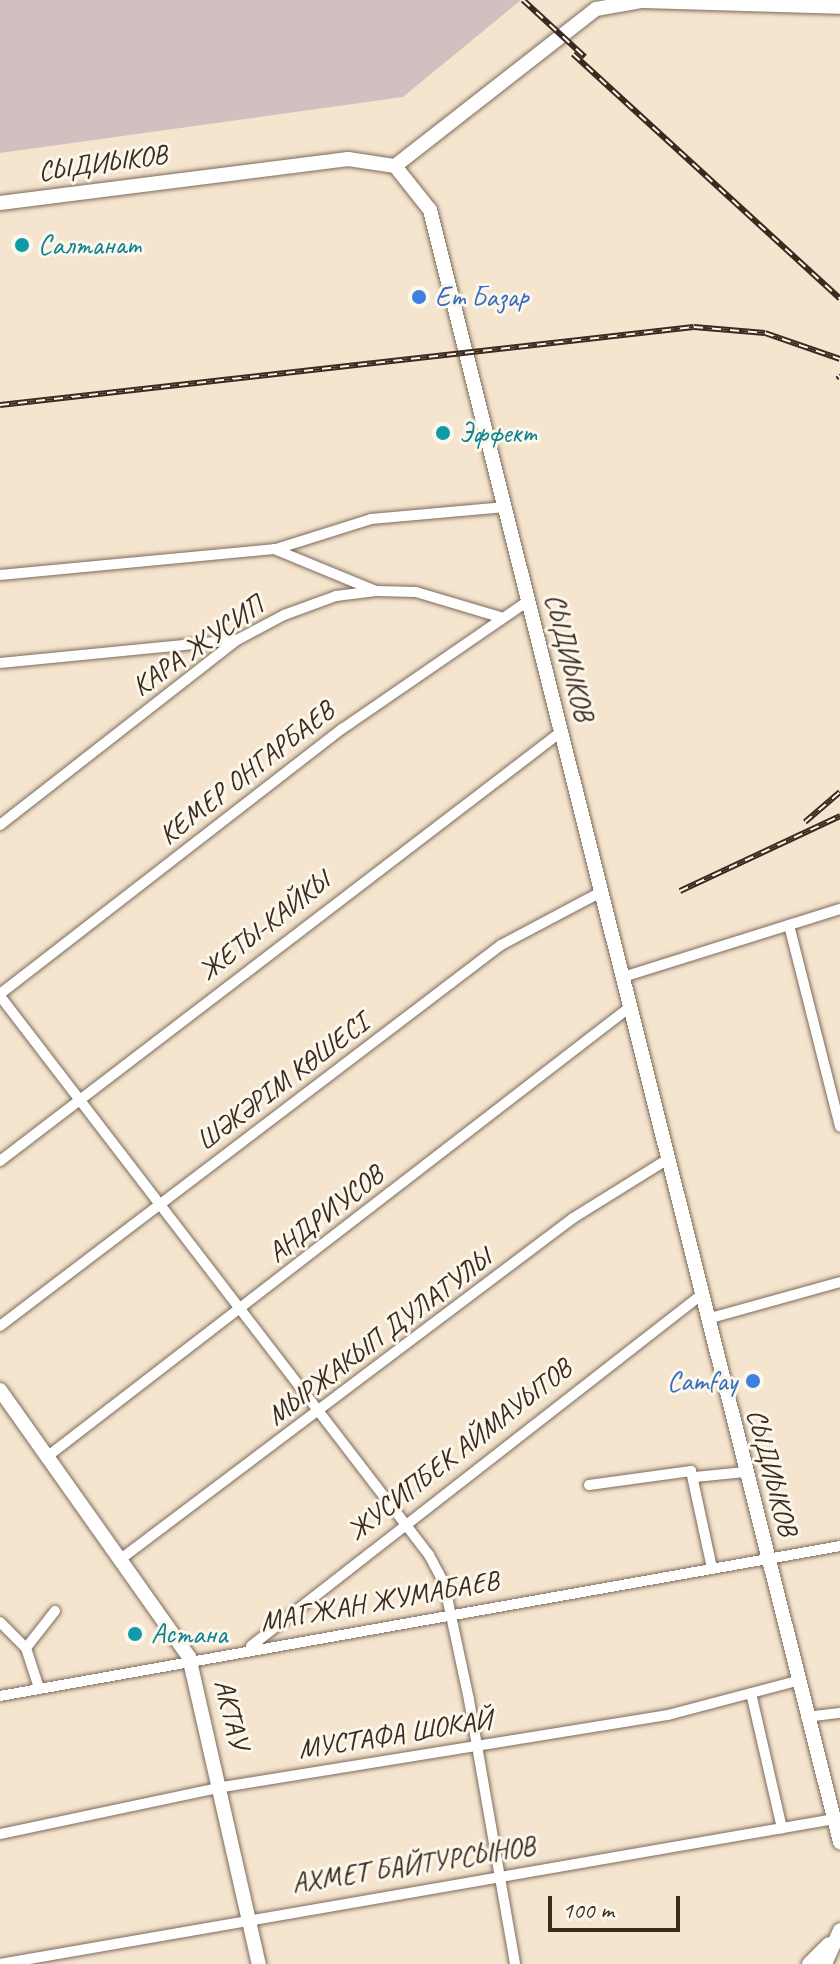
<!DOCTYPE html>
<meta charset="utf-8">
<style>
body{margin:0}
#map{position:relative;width:840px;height:1964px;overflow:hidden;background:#f6e5ce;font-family:Caveat,sans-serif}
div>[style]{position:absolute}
.industrial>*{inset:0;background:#d2bfc0}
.roads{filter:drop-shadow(0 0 2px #7c6b5c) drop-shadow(0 0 2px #7c6b5c)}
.street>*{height:10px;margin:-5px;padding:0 5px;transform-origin:5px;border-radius:5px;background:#fff}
.secondary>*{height:14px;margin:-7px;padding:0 7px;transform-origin:7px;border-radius:7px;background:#fff}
.rail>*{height:6px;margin-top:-3px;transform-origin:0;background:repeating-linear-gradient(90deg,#fbf7ec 0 9px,#3b2a1e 0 18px);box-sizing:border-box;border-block:2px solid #3b2a1e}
.dots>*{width:22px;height:22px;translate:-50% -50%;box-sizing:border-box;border:4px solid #fbf7ec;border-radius:50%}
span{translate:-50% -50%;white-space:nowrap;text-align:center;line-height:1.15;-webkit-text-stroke:6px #fbf7ec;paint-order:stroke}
.street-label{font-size:28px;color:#3b2a1e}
.culture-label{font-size:28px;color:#0d838f}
.left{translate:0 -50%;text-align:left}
.shop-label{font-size:28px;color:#366cbe}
.right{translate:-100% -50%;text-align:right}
.scale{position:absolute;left:548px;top:1896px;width:132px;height:36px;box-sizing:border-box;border:4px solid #3b2a1e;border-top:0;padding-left:10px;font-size:24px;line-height:28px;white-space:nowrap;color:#3b2a1e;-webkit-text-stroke:6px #fbf7ec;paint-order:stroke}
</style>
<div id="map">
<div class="industrial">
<div style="clip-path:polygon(0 0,521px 0,403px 97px,0 153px)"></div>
</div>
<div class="roads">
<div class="street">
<div style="left:276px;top:549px;width:100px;rotate:-17.5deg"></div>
<div style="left:371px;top:519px;width:135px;rotate:-5.1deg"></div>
<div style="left:0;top:575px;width:275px;rotate:-5.4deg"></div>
<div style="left:274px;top:549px;width:110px;rotate:22.4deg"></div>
<div style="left:0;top:663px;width:236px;rotate:-5.6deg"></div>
<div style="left:0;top:825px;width:301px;rotate:-38deg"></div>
<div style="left:237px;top:640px;width:53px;rotate:-28deg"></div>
<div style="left:284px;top:615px;width:55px;rotate:-20.1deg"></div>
<div style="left:336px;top:596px;width:40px;rotate:-7.1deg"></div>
<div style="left:376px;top:591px;width:40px;rotate:1.4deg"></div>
<div style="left:416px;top:592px;width:88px;rotate:16.6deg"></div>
<div style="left:789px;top:925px;width:208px;rotate:75.8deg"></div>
<div style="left:623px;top:977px;width:227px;rotate:-17.4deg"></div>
<div style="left:0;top:994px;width:433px;rotate:-37.8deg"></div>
<div style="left:342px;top:729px;width:226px;rotate:-34.5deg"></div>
<div style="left:0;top:996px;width:705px;rotate:52.5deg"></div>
<div style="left:429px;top:1555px;width:32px;rotate:62deg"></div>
<div style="left:444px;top:1583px;width:120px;rotate:77.9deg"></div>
<div style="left:469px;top:1700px;width:268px;rotate:80.1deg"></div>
<div style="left:0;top:1161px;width:706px;rotate:-37.41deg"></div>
<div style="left:707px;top:1319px;width:138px;rotate:-15.5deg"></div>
<div style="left:0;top:1326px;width:629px;rotate:-37.25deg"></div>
<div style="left:501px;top:945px;width:113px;rotate:-27.9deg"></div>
<div style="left:48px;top:1456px;width:735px;rotate:-37.65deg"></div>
<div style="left:695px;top:1477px;width:50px;rotate:-5.7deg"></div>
<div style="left:589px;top:1485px;width:103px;rotate:-7.8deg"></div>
<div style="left:691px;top:1471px;width:99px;rotate:77.8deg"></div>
<div style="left:122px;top:1558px;width:565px;rotate:-37.01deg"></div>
<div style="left:573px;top:1218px;width:112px;rotate:-31.8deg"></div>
<div style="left:0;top:1622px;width:37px;rotate:45deg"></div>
<div style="left:26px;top:1648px;width:42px;rotate:72deg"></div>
<div style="left:251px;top:1646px;width:571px;rotate:-37.95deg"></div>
<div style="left:26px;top:1648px;width:47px;rotate:-51.9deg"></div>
<div style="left:751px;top:1693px;width:139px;rotate:77.1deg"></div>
<div style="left:0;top:1696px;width:853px;rotate:-10.12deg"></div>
<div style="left:806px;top:1717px;width:34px;rotate:-7deg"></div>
<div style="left:0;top:1834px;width:228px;rotate:-11.9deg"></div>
<div style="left:223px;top:1787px;width:451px;rotate:-9.2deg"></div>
<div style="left:668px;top:1715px;width:133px;rotate:-14.8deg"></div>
<div style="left:0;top:1964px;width:847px;rotate:-9.86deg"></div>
</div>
<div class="secondary">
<div style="left:395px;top:166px;width:255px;rotate:-38deg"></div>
<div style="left:596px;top:9px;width:47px;rotate:-9.9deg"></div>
<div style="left:642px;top:1px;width:198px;rotate:1.7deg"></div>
<div style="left:0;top:203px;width:351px;rotate:-7.2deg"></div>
<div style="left:348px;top:159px;width:48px;rotate:8.5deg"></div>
<div style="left:395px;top:166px;width:56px;rotate:51.5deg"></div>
<div style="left:430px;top:210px;width:1683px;rotate:75.9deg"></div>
<div style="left:0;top:1390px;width:327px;rotate:54.7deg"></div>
<div style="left:189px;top:1657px;width:315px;rotate:77.2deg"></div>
<div style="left:809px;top:1964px;width:28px;rotate:-45deg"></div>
<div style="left:825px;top:1964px;width:37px;rotate:-66deg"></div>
</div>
</div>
<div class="rail">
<div style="left:523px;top:0;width:84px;rotate:42.6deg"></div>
<div style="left:573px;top:54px;width:362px;rotate:42.5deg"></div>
<div style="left:838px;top:375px;width:4px;rotate:56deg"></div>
<div style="left:0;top:405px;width:698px;rotate:-6.41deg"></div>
<div style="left:694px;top:327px;width:71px;rotate:4.8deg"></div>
<div style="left:765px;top:333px;width:79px;rotate:19.1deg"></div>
<div style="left:805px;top:822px;width:46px;rotate:-40.6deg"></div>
<div style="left:680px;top:891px;width:177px;rotate:-25.1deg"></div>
</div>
<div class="dots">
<div style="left:22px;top:245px;background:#0f9aa8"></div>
<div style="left:419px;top:297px;background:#3f7fe0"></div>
<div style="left:443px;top:433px;background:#0f9aa8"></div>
<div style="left:753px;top:1381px;background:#3f7fe0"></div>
<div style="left:135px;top:1634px;background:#0f9aa8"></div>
</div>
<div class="street-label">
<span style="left:102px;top:163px;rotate:-8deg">СЫДИЫКОВ</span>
<span style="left:197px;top:646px;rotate:-35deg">КАРА ЖУСИП</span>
<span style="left:569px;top:657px;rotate:76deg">СЫДИЫКОВ</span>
<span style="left:246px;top:773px;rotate:-38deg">КЕМЕР ОНГАРБАЕВ</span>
<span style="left:264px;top:926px;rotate:-38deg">ЖЕТЫ-КАЙКЫ</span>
<span style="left:282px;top:1082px;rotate:-37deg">ШӘКӘРІМ КӨШЕСІ</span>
<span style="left:325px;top:1214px;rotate:-38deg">АНДРИУСОВ</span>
<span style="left:379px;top:1337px;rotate:-37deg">МЫРЖАКЫП ДУЛАТУЛЫ</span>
<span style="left:459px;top:1450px;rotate:-38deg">ЖУСИПБЕК АЙМАУЫТОВ</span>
<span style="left:772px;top:1472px;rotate:75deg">СЫДИЫКОВ</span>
<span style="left:379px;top:1601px;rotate:-10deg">МАГЖАН ЖУМАБАЕВ</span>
<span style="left:232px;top:1714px;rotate:76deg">АКТАУ</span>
<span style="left:395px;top:1734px;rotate:-9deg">МУСТАФА ШОКАЙ</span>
<span style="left:413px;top:1865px;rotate:-9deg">АХМЕТ БАЙТУРСЫНОВ</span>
</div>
<div class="culture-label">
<span class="left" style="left:38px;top:245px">Салтанат</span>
<span class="left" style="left:459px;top:433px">Эффект</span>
<span class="left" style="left:151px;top:1634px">Астана</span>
</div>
<div class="shop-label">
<span class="left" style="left:435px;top:297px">Ет Базар</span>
<span class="right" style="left:737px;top:1381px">Camfay</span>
</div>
<div class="scale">100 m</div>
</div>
